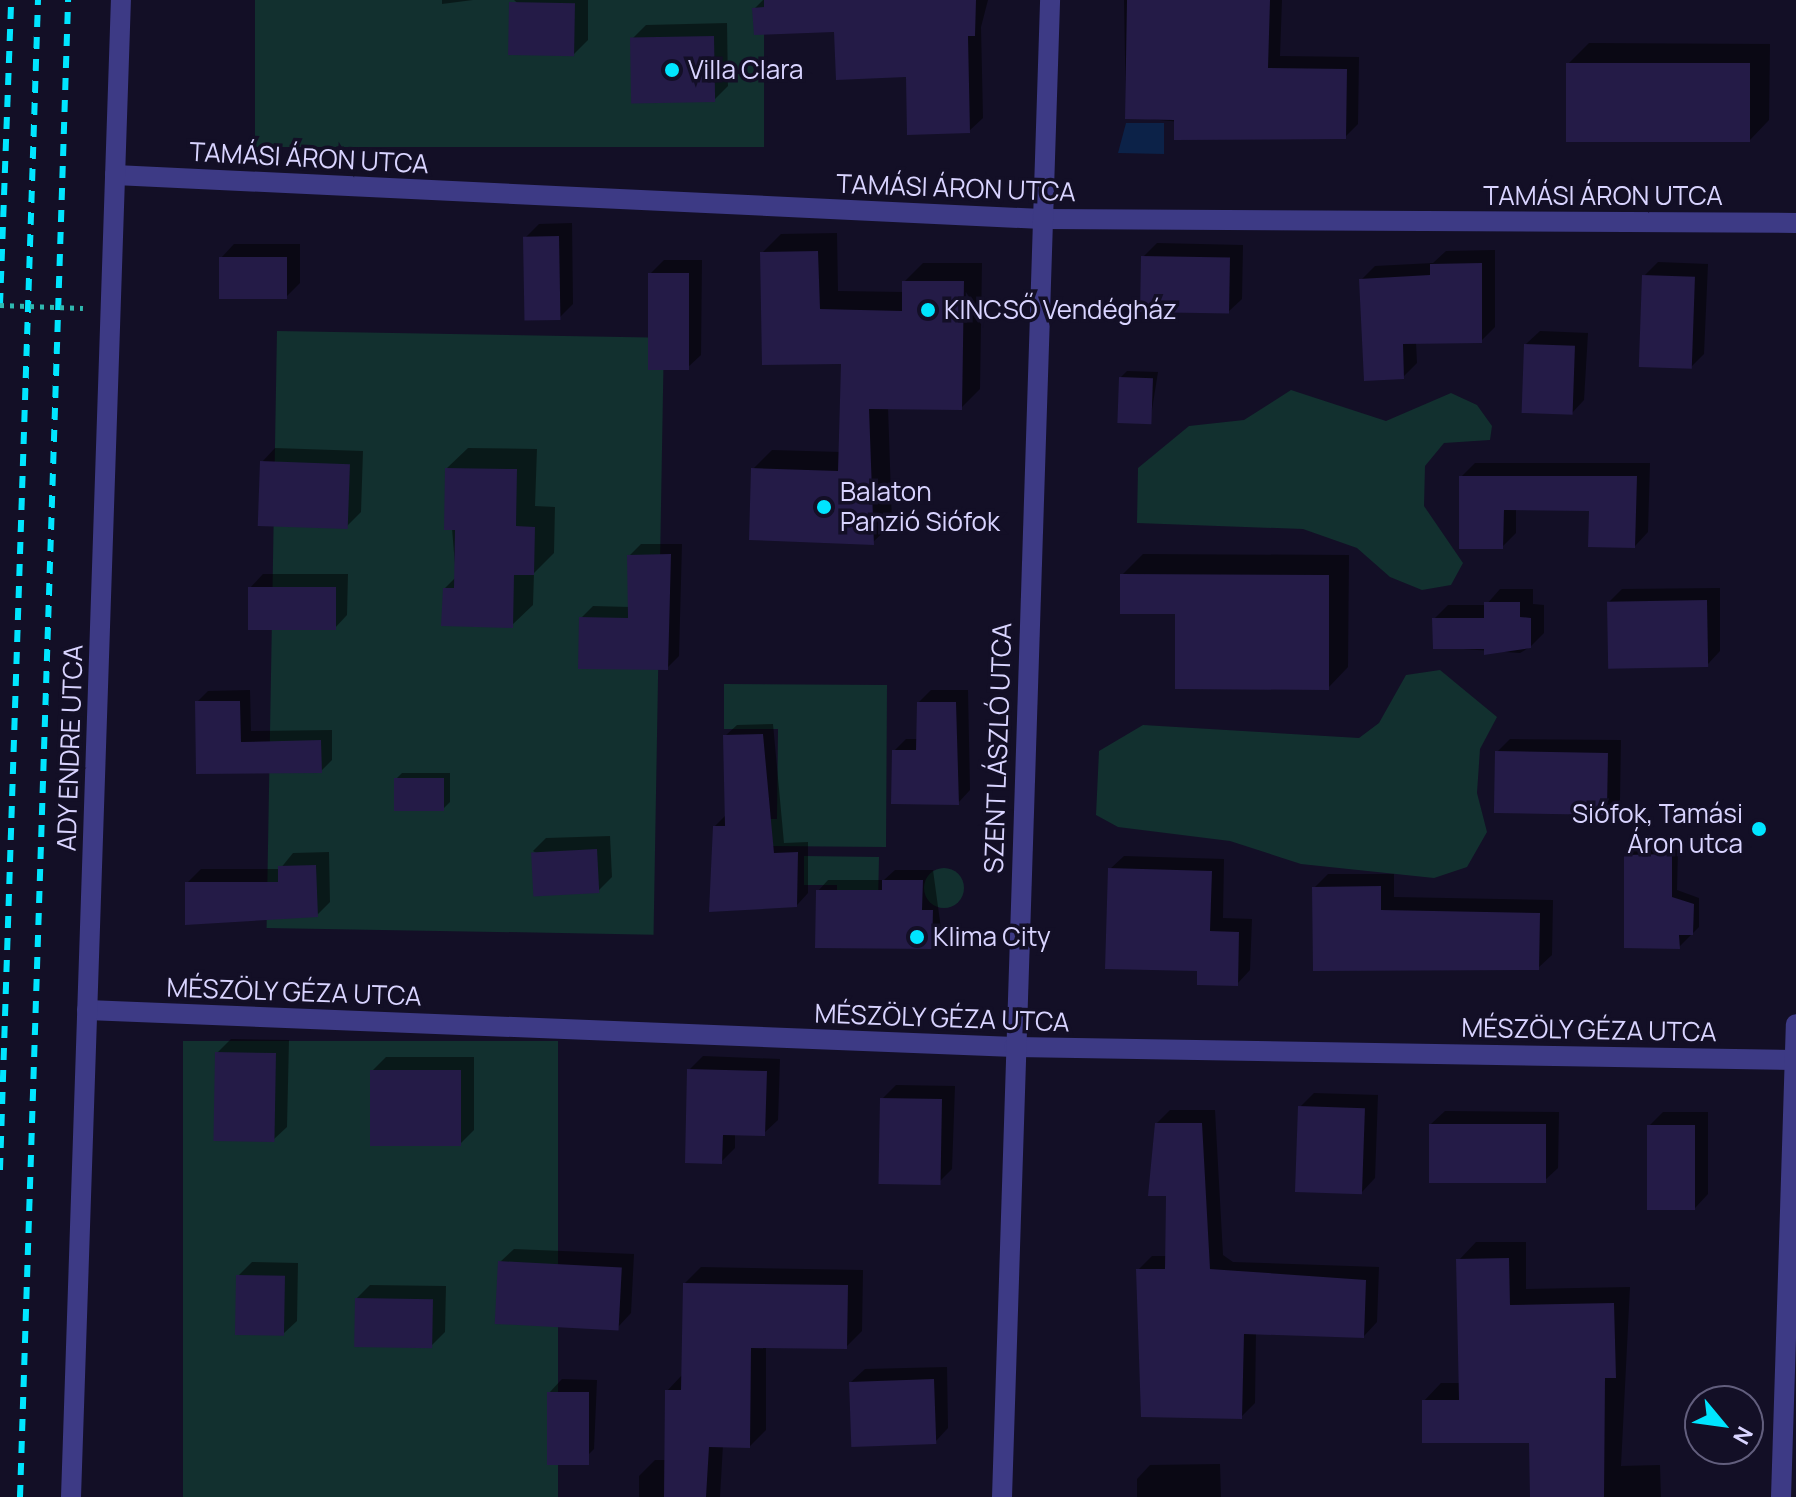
<!DOCTYPE html>
<meta charset="utf-8">
<style>
body{margin:0}
#map{position:relative;width:1796px;height:1497px;overflow:hidden;background:#130f26;font-family:Manrope,sans-serif}
div>[style]{position:absolute}
.green>*{inset:0;background:#12302f;transform-origin:0 0}
.round{border-radius:50%}
.water>*{inset:0;background:#0c2248}
.shadow>*{inset:0;background:#0007}
.building>*{inset:0;background:#241b47;transform-origin:0 0}
.minor>*{height:20px;margin:-10px;padding:0 10px;transform-origin:10px;border-radius:10px;background:#3d3a85}
.rail>*{height:6px;margin-top:-3px;transform-origin:0;background:repeating-linear-gradient(90deg,#00e5ff 0 12px,transparent 0 22px)}
.path-bridge>*{height:5px;margin-top:-2.5px;transform-origin:0;background:repeating-linear-gradient(90deg,#2fb8b0 0 4px,transparent 0 10px)}
.dots>*{width:22px;height:22px;translate:-50% -50%;box-sizing:border-box;border:4px solid #130f26;border-radius:50%}
span{translate:-50% -50%;white-space:nowrap;text-align:center;line-height:1.15;-webkit-text-stroke:7px #130f26;paint-order:stroke}
.poi-label{font-size:26px;color:#d9d4ff}
.left{translate:0 -50%;text-align:left}
.right{translate:-100% -50%;text-align:right}
.street-label{font-size:26px;color:#d9d4ff}
.north{position:absolute;left:1684px;top:1385px;width:80px;height:80px;box-sizing:border-box;background:#130f26;border:2px solid #625e7d;border-radius:50%;rotate:119deg;font-size:22px;font-weight:700;line-height:32px;text-align:center;color:#d9d4ff}
.north::after{content:'';display:block;margin:auto;width:28px;height:36px;background:#00e5ff;clip-path:polygon(50% 0,100% 100%,50% 72%,0 100%)}
</style>
<div id="map">
<div class="green">
<div style="left:255px;top:0;width:509px;height:147px"></div>
<div style="left:277px;top:331px;width:387px;height:597px;rotate:1deg"></div>
<div style="clip-path:polygon(1291px 390px,1386px 421px,1451px 393px,1477px 405px,1492px 426px,1490px 440px,1444px 443px,1425px 466px,1424px 506px,1463px 563px,1451px 585px,1422px 590px,1390px 577px,1357px 548px,1303px 529px,1137px 523px,1138px 468px,1189px 426px,1244px 420px)"></div>
<div style="clip-path:polygon(1440px 670px,1497px 717px,1480px 749px,1477px 793px,1487px 832px,1467px 867px,1434px 878px,1301px 864px,1230px 841px,1118px 827px,1096px 815px,1099px 751px,1143px 725px,1359px 738px,1379px 723px,1406px 675px)"></div>
<div style="clip-path:polygon(724px 684px,887px 685px,886px 847px,768px 846px,768px 819px,777px 819px,778px 729px,724px 729px)"></div>
<div style="clip-path:polygon(804px 856px,879px 857px,878px 905px,837px 904px,837px 885px,804px 885px)"></div>
<div class="round" style="left:924px;top:868px;width:40px;height:40px"></div>
<div style="left:183px;top:1041px;width:375px;height:456px"></div>
</div>
<div class="water">
<div style="clip-path:polygon(1126px 123px,1164px 123px,1164px 154px,1118px 153px)"></div>
</div>
<div class="shadow">
<div style="clip-path:polygon(442px 0,473px 0,442px 4px)"></div>
<div style="clip-path:polygon(514px 0,588px 0,588px 40px,574px 54px)"></div>
<div style="clip-path:polygon(763px 0,988px 0,981px 27px,983px 118px,969px 131px,908px 75px,836px 30px,754px 9px)"></div>
<div style="clip-path:polygon(1124px 0,1282px 0,1280px 56px,1359px 57px,1358px 124px,1345px 137px,1126px 117px)"></div>
<div style="clip-path:polygon(727px 23px,728px 86px,714px 100px,632px 39px,646px 25px)"></div>
<div style="clip-path:polygon(1589px 43px,1770px 44px,1769px 120px,1749px 141px,1568px 64px)"></div>
<div style="clip-path:polygon(572px 223px,573px 304px,559px 318px,525px 238px,539px 224px)"></div>
<div style="clip-path:polygon(837px 233px,838px 291px,904px 292px,904px 282px,923px 263px,982px 263px,980px 389px,961px 408px,888px 407px,892px 524px,873px 542px,753px 469px,772px 450px,841px 452px,843px 362px,762px 253px,781px 234px)"></div>
<div style="clip-path:polygon(1157px 243px,1243px 245px,1242px 299px,1228px 312px,1143px 257px)"></div>
<div style="clip-path:polygon(234px 244px,300px 244px,300px 283px,287px 296px,221px 258px)"></div>
<div style="clip-path:polygon(1495px 250px,1495px 327px,1481px 341px,1416px 342px,1417px 363px,1403px 377px,1361px 280px,1375px 266px,1433px 263px,1446px 251px)"></div>
<div style="clip-path:polygon(664px 260px,702px 260px,701px 355px,687px 368px,650px 274px)"></div>
<div style="clip-path:polygon(1658px 262px,1708px 264px,1704px 354px,1690px 368px,1644px 276px)"></div>
<div style="clip-path:polygon(1540px 331px,1588px 333px,1584px 400px,1571px 414px,1526px 344px)"></div>
<div style="clip-path:polygon(1127px 371px,1158px 372px,1150px 422px,1121px 377px)"></div>
<div style="clip-path:polygon(275px 448px,363px 451px,361px 512px,347px 526px,262px 462px)"></div>
<div style="clip-path:polygon(468px 448px,537px 449px,535px 506px,555px 507px,554px 553px,534px 573px,533px 605px,512px 625px,444px 589px,456px 577px,447px 468px)"></div>
<div style="clip-path:polygon(1475px 463px,1650px 463px,1648px 532px,1635px 546px,1591px 509px,1516px 508px,1516px 533px,1502px 547px,1461px 477px)"></div>
<div style="clip-path:polygon(641px 544px,682px 544px,679px 656px,667px 668px,581px 618px,593px 606px,630px 607px,629px 556px)"></div>
<div style="clip-path:polygon(1143px 554px,1349px 555px,1348px 667px,1328px 688px,1177px 612px,1122px 575px)"></div>
<div style="clip-path:polygon(263px 574px,348px 574px,347px 615px,334px 629px,250px 588px)"></div>
<div style="clip-path:polygon(1720px 588px,1720px 651px,1707px 665px,1609px 602px,1622px 589px)"></div>
<div style="clip-path:polygon(1500px 589px,1533px 589px,1533px 604px,1544px 605px,1544px 633px,1530px 647px,1520px 653px,1435px 647px,1434px 619px,1448px 605px,1486px 605px)"></div>
<div style="clip-path:polygon(250px 690px,251px 731px,332px 730px,332px 760px,321px 771px,198px 772px,197px 702px,208px 691px)"></div>
<div style="clip-path:polygon(931px 690px,968px 690px,970px 790px,958px 803px,894px 751px,906px 739px,919px 739px,919px 702px)"></div>
<div style="clip-path:polygon(773px 724px,784px 843px,808px 842px,808px 893px,797px 905px,715px 826px,727px 814px,725px 736px,737px 725px)"></div>
<div style="clip-path:polygon(1510px 739px,1621px 740px,1620px 800px,1606px 813px,1497px 752px)"></div>
<div style="clip-path:polygon(402px 773px,450px 773px,450px 802px,444px 808px,396px 779px)"></div>
<div style="clip-path:polygon(610px 836px,612px 877px,598px 891px,533px 851px,546px 838px)"></div>
<div style="clip-path:polygon(1633px 849px,1678px 849px,1677px 890px,1699px 898px,1699px 927px,1679px 947px,1626px 855px)"></div>
<div style="clip-path:polygon(329px 852px,330px 902px,317px 915px,187px 883px,201px 869px,280px 869px,293px 853px)"></div>
<div style="clip-path:polygon(1124px 856px,1224px 859px,1223px 918px,1252px 919px,1250px 970px,1237px 984px,1199px 969px,1110px 869px)"></div>
<div style="clip-path:polygon(895px 870px,933px 870px,942px 936px,931px 947px,818px 891px,828px 880px,884px 880px)"></div>
<div style="clip-path:polygon(1328px 874px,1394px 874px,1394px 897px,1553px 900px,1552px 955px,1538px 968px,1314px 888px)"></div>
<div style="clip-path:polygon(231px 1039px,289px 1040px,287px 1127px,273px 1140px,217px 1053px)"></div>
<div style="clip-path:polygon(703px 1056px,780px 1059px,778px 1120px,764px 1133px,735px 1133px,735px 1148px,721px 1162px,689px 1070px)"></div>
<div style="clip-path:polygon(386px 1057px,474px 1057px,474px 1130px,461px 1143px,372px 1071px)"></div>
<div style="clip-path:polygon(896px 1085px,955px 1086px,952px 1169px,938px 1183px,882px 1099px)"></div>
<div style="clip-path:polygon(1314px 1093px,1378px 1095px,1375px 1178px,1362px 1192px,1300px 1107px)"></div>
<div style="clip-path:polygon(1170px 1110px,1215px 1110px,1223px 1255px,1233px 1262px,1379px 1267px,1377px 1322px,1364px 1336px,1256px 1332px,1255px 1403px,1241px 1417px,1138px 1270px,1152px 1256px,1167px 1256px,1168px 1194px,1156px 1124px)"></div>
<div style="clip-path:polygon(1445px 1111px,1559px 1112px,1558px 1168px,1544px 1181px,1431px 1124px)"></div>
<div style="clip-path:polygon(1663px 1112px,1708px 1112px,1708px 1194px,1695px 1208px,1649px 1126px)"></div>
<div style="clip-path:polygon(1476px 1242px,1526px 1242px,1526px 1289px,1630px 1287px,1621px 1466px,1660px 1465px,1661px 1497px,1532px 1497px,1531px 1441px,1424px 1401px,1441px 1383px,1461px 1383px,1459px 1260px)"></div>
<div style="clip-path:polygon(514px 1249px,634px 1254px,631px 1313px,618px 1327px,500px 1262px)"></div>
<div style="clip-path:polygon(252px 1262px,298px 1263px,297px 1321px,283px 1334px,238px 1276px)"></div>
<div style="clip-path:polygon(701px 1267px,863px 1270px,862px 1331px,846px 1347px,766px 1346px,766px 1430px,750px 1446px,723px 1445px,720px 1497px,639px 1497px,639px 1476px,655px 1460px,666px 1460px,667px 1391px,683px 1374px,685px 1283px)"></div>
<div style="clip-path:polygon(370px 1285px,446px 1286px,445px 1332px,431px 1346px,357px 1298px)"></div>
<div style="clip-path:polygon(947px 1367px,948px 1428px,935px 1442px,851px 1382px,865px 1369px)"></div>
<div style="clip-path:polygon(562px 1379px,597px 1380px,594px 1449px,580px 1463px,549px 1393px)"></div>
<div style="clip-path:polygon(1220px 1464px,1221px 1497px,1137px 1497px,1137px 1479px,1150px 1465px)"></div>
</div>
<div class="building">
<div style="clip-path:polygon(764px 0,976px 0,975px 36px,968px 36px,970px 133px,907px 135px,906px 77px,836px 80px,834px 32px,754px 35px,752px 8px,764px 7px)"></div>
<div style="clip-path:polygon(1127px 0,1270px 0,1268px 68px,1347px 69px,1346px 139px,1174px 140px,1174px 120px,1125px 119px)"></div>
<div style="left:509px;top:2px;width:66px;height:53px;rotate:1deg"></div>
<div style="left:714px;top:36px;width:66px;height:84px;rotate:89deg"></div>
<div style="left:1566px;top:63px;width:184px;height:79px"></div>
<div style="left:559px;top:236px;width:84px;height:36px;rotate:89deg"></div>
<div style="clip-path:polygon(818px 251px,820px 309px,902px 311px,902px 281px,964px 281px,962px 410px,869px 409px,874px 545px,749px 540px,751px 468px,838px 471px,841px 364px,762px 365px,760px 252px)"></div>
<div style="left:1141px;top:256px;width:89px;height:56px;rotate:1deg"></div>
<div style="left:219px;top:257px;width:68px;height:42px"></div>
<div style="clip-path:polygon(1482px 263px,1482px 343px,1403px 344px,1404px 379px,1364px 381px,1359px 279px,1430px 275px,1430px 264px)"></div>
<div style="left:648px;top:273px;width:41px;height:97px"></div>
<div style="left:1642px;top:275px;width:53px;height:92px;rotate:2deg"></div>
<div style="left:1524px;top:344px;width:51px;height:69px;rotate:2deg"></div>
<div style="left:1119px;top:377px;width:34px;height:46px;rotate:2deg"></div>
<div style="left:260px;top:461px;width:90px;height:65px;rotate:2deg"></div>
<div style="clip-path:polygon(445px 468px,517px 469px,516px 526px,535px 527px,534px 575px,514px 575px,513px 628px,441px 626px,443px 588px,454px 588px,455px 530px,444px 530px)"></div>
<div style="clip-path:polygon(1459px 476px,1637px 476px,1635px 548px,1588px 547px,1589px 511px,1504px 510px,1503px 549px,1459px 549px)"></div>
<div style="clip-path:polygon(671px 554px,668px 670px,578px 669px,579px 617px,628px 618px,627px 555px)"></div>
<div style="clip-path:polygon(1120px 574px,1329px 575px,1329px 690px,1175px 689px,1175px 614px,1120px 614px)"></div>
<div style="left:248px;top:587px;width:88px;height:43px"></div>
<div style="left:1707px;top:600px;width:67px;height:100px;rotate:89deg"></div>
<div style="clip-path:polygon(1484px 602px,1520px 602px,1520px 617px,1531px 618px,1531px 648px,1484px 655px,1484px 649px,1433px 649px,1432px 618px,1484px 618px)"></div>
<div style="clip-path:polygon(195px 701px,240px 701px,241px 742px,321px 740px,322px 773px,196px 774px)"></div>
<div style="clip-path:polygon(917px 702px,956px 702px,959px 805px,891px 804px,892px 750px,916px 750px)"></div>
<div style="clip-path:polygon(763px 734px,774px 853px,798px 852px,797px 907px,709px 912px,713px 826px,725px 826px,723px 735px)"></div>
<div style="left:1495px;top:751px;width:113px;height:62px;rotate:1deg"></div>
<div style="left:394px;top:778px;width:50px;height:33px"></div>
<div style="left:597px;top:849px;width:44px;height:66px;rotate:87deg"></div>
<div style="clip-path:polygon(1672px 854px,1672px 897px,1694px 904px,1693px 935px,1679px 935px,1680px 949px,1624px 948px,1624px 855px)"></div>
<div style="clip-path:polygon(316px 865px,318px 917px,185px 925px,185px 882px,278px 882px,278px 866px)"></div>
<div style="clip-path:polygon(1108px 868px,1212px 871px,1210px 931px,1239px 932px,1238px 986px,1197px 985px,1197px 971px,1105px 969px)"></div>
<div style="clip-path:polygon(882px 880px,923px 880px,922px 910px,933px 910px,932px 949px,815px 948px,816px 890px,882px 890px)"></div>
<div style="clip-path:polygon(1381px 886px,1381px 910px,1540px 913px,1539px 970px,1313px 971px,1312px 887px)"></div>
<div style="left:215px;top:1052px;width:61px;height:89px;rotate:1deg"></div>
<div style="clip-path:polygon(687px 1069px,767px 1071px,765px 1136px,723px 1135px,722px 1164px,685px 1163px)"></div>
<div style="left:370px;top:1070px;width:91px;height:76px"></div>
<div style="left:880px;top:1098px;width:62px;height:86px;rotate:1deg"></div>
<div style="left:1298px;top:1106px;width:67px;height:86px;rotate:2deg"></div>
<div style="clip-path:polygon(1155px 1123px,1202px 1123px,1210px 1269px,1366px 1280px,1364px 1338px,1244px 1334px,1242px 1419px,1141px 1417px,1136px 1269px,1165px 1269px,1166px 1196px,1148px 1196px)"></div>
<div style="left:1429px;top:1124px;width:117px;height:59px"></div>
<div style="left:1647px;top:1125px;width:48px;height:85px"></div>
<div style="clip-path:polygon(1509px 1258px,1510px 1305px,1614px 1303px,1616px 1378px,1605px 1378px,1604px 1497px,1530px 1497px,1529px 1443px,1422px 1443px,1422px 1400px,1459px 1400px,1456px 1259px)"></div>
<div style="left:498px;top:1261px;width:124px;height:63px;rotate:3deg"></div>
<div style="left:236px;top:1275px;width:49px;height:60px;rotate:1deg"></div>
<div style="clip-path:polygon(683px 1283px,848px 1285px,847px 1349px,751px 1348px,750px 1448px,709px 1447px,706px 1497px,664px 1497px,665px 1390px,681px 1390px)"></div>
<div style="left:355px;top:1298px;width:78px;height:49px;rotate:1deg"></div>
<div style="left:934px;top:1379px;width:65px;height:85px;rotate:88deg"></div>
<div style="left:547px;top:1392px;width:42px;height:73px"></div>
</div>
<div class="minor">
<div style="left:115px;top:175px;width:928px;rotate:2.72deg"></div>
<div style="left:1042px;top:219px;width:754px;rotate:0.3deg"></div>
<div style="left:87px;top:1010px;width:928px;rotate:2.29deg"></div>
<div style="left:1014px;top:1047px;width:781px;rotate:0.95deg"></div>
<div style="left:71px;top:1497px;width:1498px;rotate:-88.09deg"></div>
<div style="left:1002px;top:1497px;width:1498px;rotate:-88.16deg"></div>
<div style="left:1781px;top:1497px;width:473px;rotate:-88.2deg"></div>
</div>
<div class="rail">
<div style="left:0;top:305px;width:305px;rotate:-87.9deg"></div>
<div style="left:0;top:1170px;width:1171px;rotate:-88.14deg"></div>
<div style="left:20px;top:1497px;width:1498px;rotate:-88.16deg"></div>
</div>
<div class="path-bridge">
<div style="left:0;top:305px;width:83px;rotate:2.1deg"></div>
</div>
<div class="dots">
<div style="left:672px;top:70px;background:#00e5ff"></div>
<div style="left:928px;top:310px;background:#00e5ff"></div>
<div style="left:824px;top:507px;background:#00e5ff"></div>
<div style="left:1759px;top:829px;background:#00e5ff"></div>
<div style="left:917px;top:937px;background:#00e5ff"></div>
</div>
<div class="poi-label">
<span class="left" style="left:688px;top:70px">Villa Clara</span>
<span class="left" style="left:944px;top:310px">KINCSŐ Vendégház</span>
<span class="left" style="left:840px;top:507px">Balaton<br>Panzió Siófok</span>
<span class="right" style="left:1743px;top:829px">Siófok, Tamási<br>Áron utca</span>
<span class="left" style="left:933px;top:937px">Klima City</span>
</div>
<div class="street-label">
<span style="left:309px;top:158px;rotate:3deg">TAMÁSI ÁRON UTCA</span>
<span style="left:956px;top:188px;rotate:2deg">TAMÁSI ÁRON UTCA</span>
<span style="left:1603px;top:196px">TAMÁSI ÁRON UTCA</span>
<span style="left:70px;top:748px;rotate:-88deg">ADY ENDRE UTCA</span>
<span style="left:998px;top:748px;rotate:-88deg">SZENT LÁSZLÓ UTCA</span>
<span style="left:294px;top:992px;rotate:2deg">MÉSZÖLY GÉZA UTCA</span>
<span style="left:942px;top:1018px;rotate:2deg">MÉSZÖLY GÉZA UTCA</span>
<span style="left:1589px;top:1030px;rotate:1deg">MÉSZÖLY GÉZA UTCA</span>
</div>
<div class="north">N</div>
</div>
